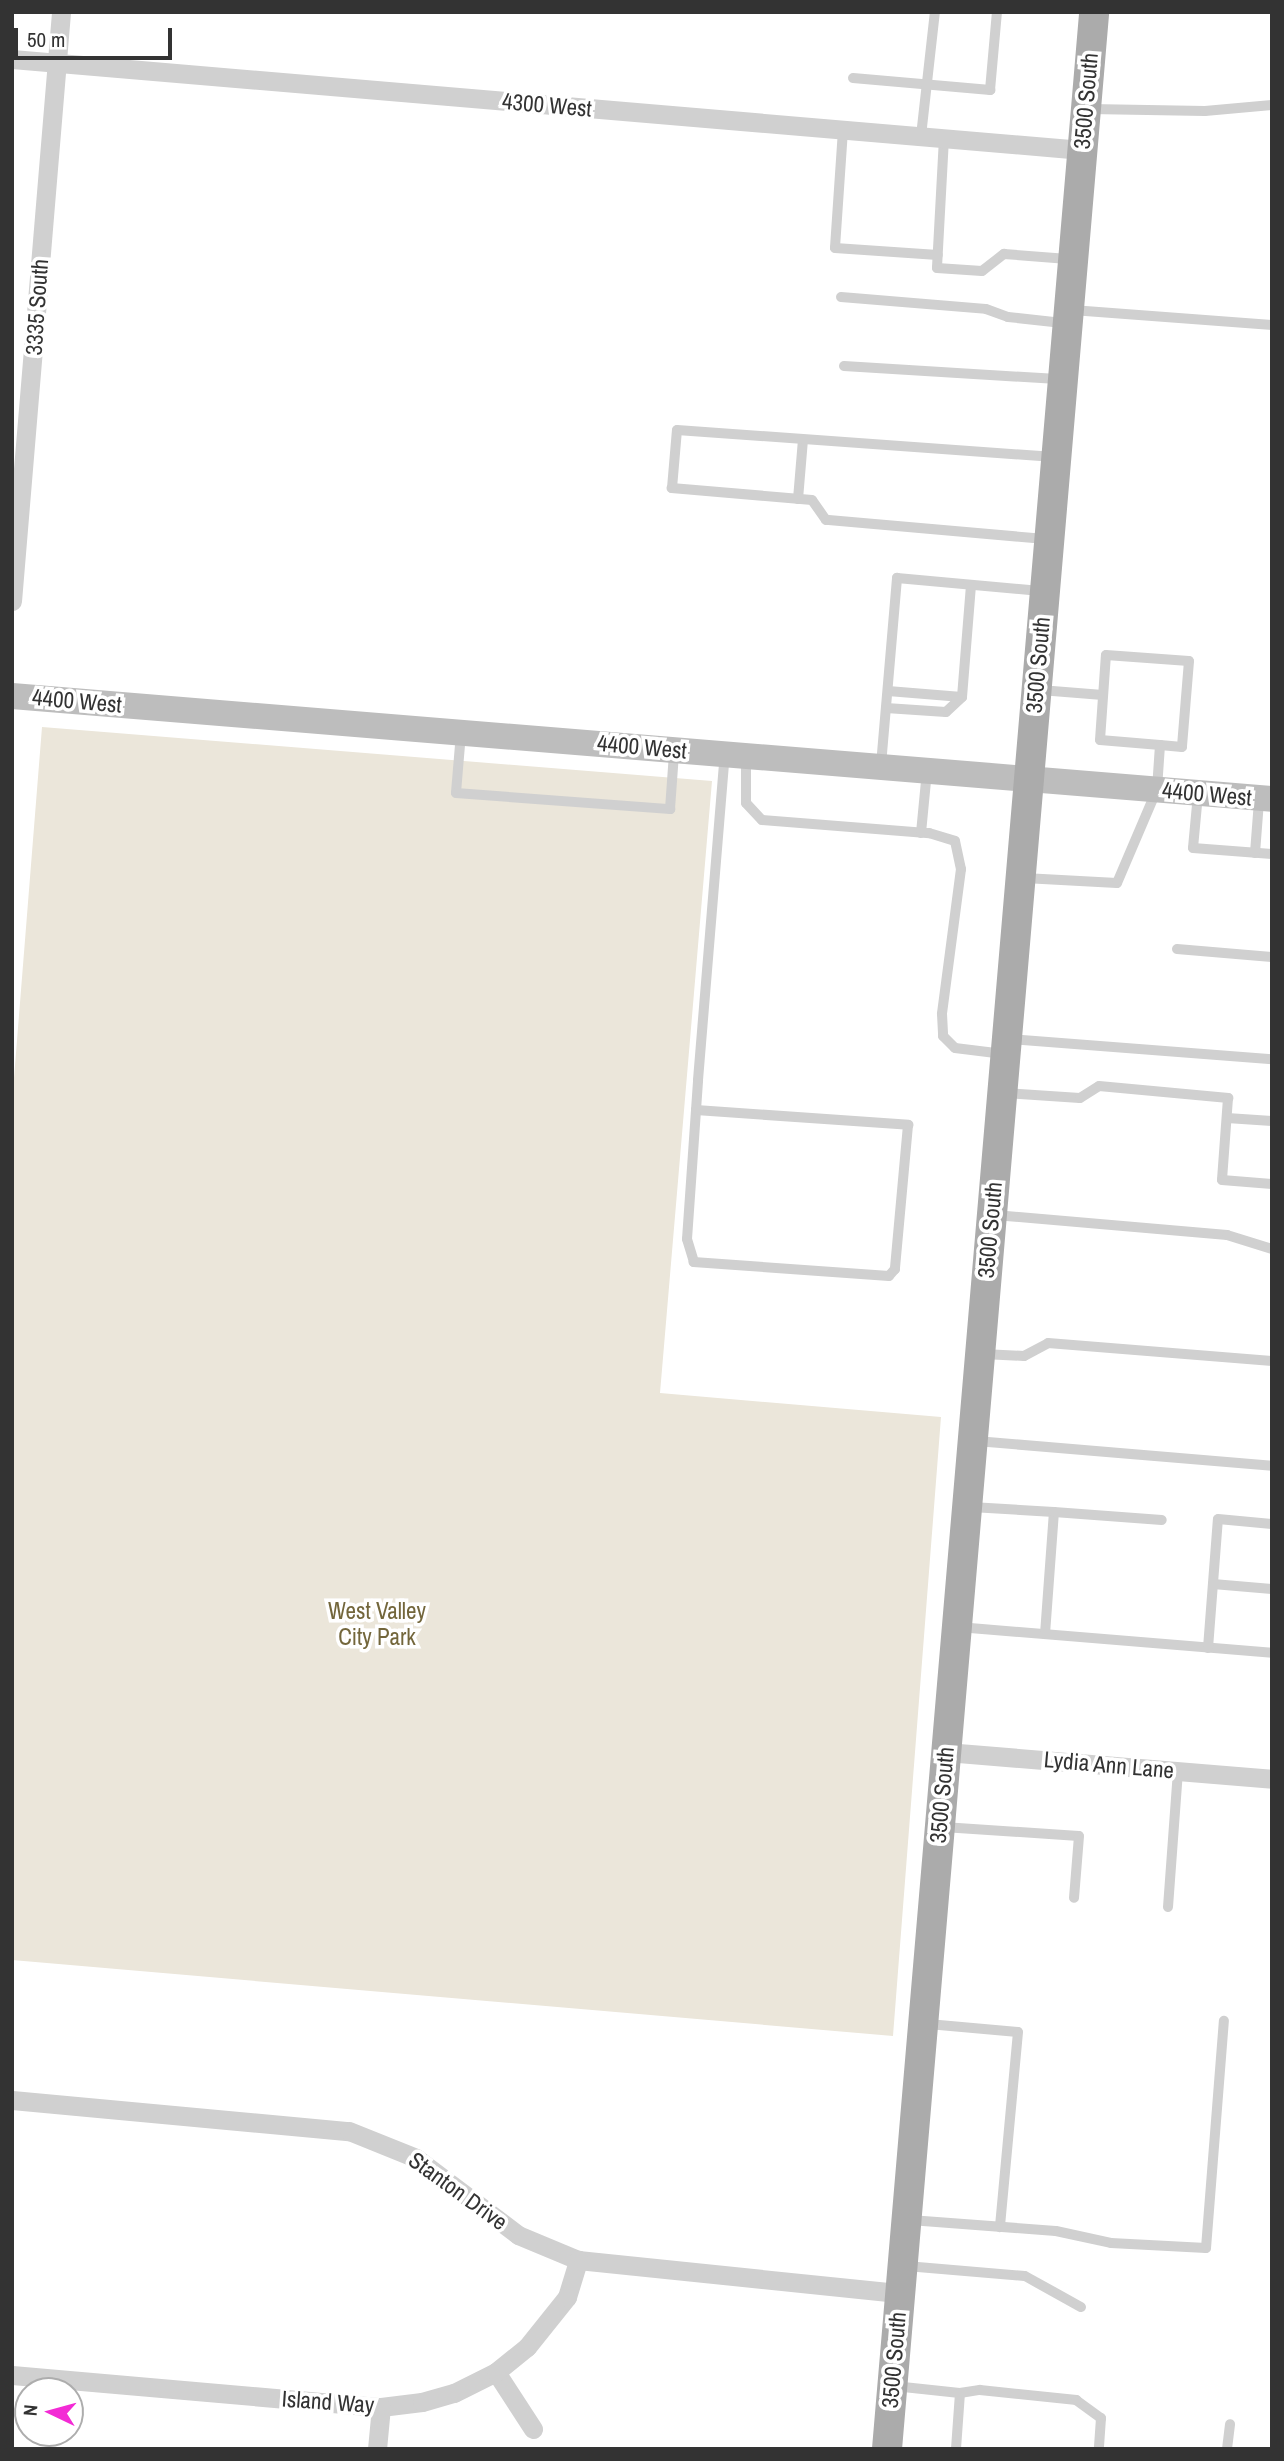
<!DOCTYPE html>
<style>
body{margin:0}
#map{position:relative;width:1284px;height:2461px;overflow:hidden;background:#fff;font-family:"Archivo Narrow",sans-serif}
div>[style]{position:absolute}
.green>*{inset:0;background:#ebe6da}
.lane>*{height:10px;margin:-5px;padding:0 5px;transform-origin:5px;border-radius:5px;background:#d0d0d0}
.street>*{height:19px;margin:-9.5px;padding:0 9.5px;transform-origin:9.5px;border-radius:9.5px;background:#d0d0d0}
.secondary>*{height:26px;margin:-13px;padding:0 13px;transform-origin:13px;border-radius:13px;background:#bdbdbd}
.primary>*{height:30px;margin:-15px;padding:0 15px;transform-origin:15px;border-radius:15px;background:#ababab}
span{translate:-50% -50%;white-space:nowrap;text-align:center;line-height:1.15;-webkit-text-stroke:7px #fff;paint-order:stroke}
.street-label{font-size:23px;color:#333}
.park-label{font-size:23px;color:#73663b}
.frame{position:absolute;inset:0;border:14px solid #333;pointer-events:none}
.north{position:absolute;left:14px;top:2377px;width:70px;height:70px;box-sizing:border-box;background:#fff;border:2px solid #adadad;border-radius:50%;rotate:275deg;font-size:19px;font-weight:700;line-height:28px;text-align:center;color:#333}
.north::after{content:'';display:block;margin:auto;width:24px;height:32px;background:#f32bd5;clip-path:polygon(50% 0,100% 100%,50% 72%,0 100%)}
.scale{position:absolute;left:14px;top:28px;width:158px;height:32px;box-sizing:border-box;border:4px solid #333;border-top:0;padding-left:9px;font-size:21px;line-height:24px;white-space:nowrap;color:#333;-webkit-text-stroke:5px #fff;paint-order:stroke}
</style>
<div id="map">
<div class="green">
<div style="clip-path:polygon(42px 727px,712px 781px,660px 1393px,941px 1417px,893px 2036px,12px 1960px,12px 1103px)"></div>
</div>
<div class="lane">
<div style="left:853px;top:78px;width:138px;rotate:5deg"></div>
<div style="left:990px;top:90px;width:78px;rotate:-84.9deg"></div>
<div style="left:1090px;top:109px;width:115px;rotate:1deg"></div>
<div style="left:1205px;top:111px;width:67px;rotate:-5.1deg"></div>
<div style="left:843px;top:130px;width:118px;rotate:93.9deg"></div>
<div style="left:835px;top:248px;width:103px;rotate:3.9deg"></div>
<div style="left:921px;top:136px;width:125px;rotate:-83.6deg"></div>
<div style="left:944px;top:138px;width:130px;rotate:93.1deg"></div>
<div style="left:937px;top:268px;width:45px;rotate:3.8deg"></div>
<div style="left:982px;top:271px;width:28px;rotate:-38deg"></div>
<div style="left:1004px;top:254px;width:64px;rotate:4.5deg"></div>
<div style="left:841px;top:297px;width:145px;rotate:4.7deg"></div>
<div style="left:986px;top:309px;width:23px;rotate:20deg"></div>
<div style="left:1008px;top:317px;width:55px;rotate:6.2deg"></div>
<div style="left:1072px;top:310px;width:201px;rotate:4.3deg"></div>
<div style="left:844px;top:366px;width:214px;rotate:3.5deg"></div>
<div style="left:798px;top:499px;width:59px;rotate:-85.2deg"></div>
<div style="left:1045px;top:539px;width:220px;rotate:-175deg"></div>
<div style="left:826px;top:520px;width:24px;rotate:-125deg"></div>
<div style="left:812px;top:500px;width:141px;rotate:-175.1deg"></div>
<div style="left:672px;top:488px;width:58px;rotate:-85.1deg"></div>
<div style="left:677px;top:430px;width:375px;rotate:4.1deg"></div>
<div style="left:1040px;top:690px;width:63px;rotate:4.5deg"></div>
<div style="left:888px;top:691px;width:74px;rotate:4.6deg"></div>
<div style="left:962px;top:697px;width:112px;rotate:-85.4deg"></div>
<div style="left:886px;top:708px;width:60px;rotate:3.8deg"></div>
<div style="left:946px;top:712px;width:22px;rotate:-43deg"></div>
<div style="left:461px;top:733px;width:60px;rotate:94.8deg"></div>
<div style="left:456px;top:793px;width:215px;rotate:4.3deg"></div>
<div style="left:670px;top:809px;width:56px;rotate:-85.9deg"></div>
<div style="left:746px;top:757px;width:46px;rotate:90deg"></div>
<div style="left:746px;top:803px;width:23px;rotate:47deg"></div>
<div style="left:762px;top:820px;width:168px;rotate:4.5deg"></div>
<div style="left:929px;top:833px;width:27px;rotate:17deg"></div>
<div style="left:955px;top:841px;width:29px;rotate:78deg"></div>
<div style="left:961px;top:869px;width:146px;rotate:97.5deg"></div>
<div style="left:942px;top:1014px;width:22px;rotate:87deg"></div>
<div style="left:943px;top:1036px;width:17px;rotate:45deg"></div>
<div style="left:955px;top:1048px;width:49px;rotate:7deg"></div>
<div style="left:881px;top:765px;width:188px;rotate:-85.1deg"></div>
<div style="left:897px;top:578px;width:144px;rotate:5.2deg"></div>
<div style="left:1198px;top:794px;width:54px;rotate:95.3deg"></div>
<div style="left:1193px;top:848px;width:79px;rotate:4.3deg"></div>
<div style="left:921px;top:833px;width:62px;rotate:-84.5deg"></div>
<div style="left:1255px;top:853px;width:52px;rotate:-85.6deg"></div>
<div style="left:1024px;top:878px;width:93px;rotate:3.1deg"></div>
<div style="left:1117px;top:883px;width:102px;rotate:-66.9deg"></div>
<div style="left:1157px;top:789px;width:44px;rotate:-86.1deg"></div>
<div style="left:1160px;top:745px;width:60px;rotate:-175.2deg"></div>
<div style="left:1100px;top:740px;width:85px;rotate:-86deg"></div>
<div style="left:1106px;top:655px;width:83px;rotate:4.1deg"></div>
<div style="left:1189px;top:661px;width:86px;rotate:94.7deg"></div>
<div style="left:1182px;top:747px;width:22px;rotate:-175deg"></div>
<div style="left:1177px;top:949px;width:95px;rotate:4.8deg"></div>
<div style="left:1010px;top:1039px;width:263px;rotate:4.4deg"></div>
<div style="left:1006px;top:1093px;width:74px;rotate:3.9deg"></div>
<div style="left:1080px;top:1098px;width:22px;rotate:-32deg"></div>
<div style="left:1099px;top:1086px;width:130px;rotate:5.3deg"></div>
<div style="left:1228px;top:1098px;width:82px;rotate:94.2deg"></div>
<div style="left:1222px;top:1180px;width:50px;rotate:4.6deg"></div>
<div style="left:696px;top:1110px;width:213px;rotate:4deg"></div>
<div style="left:908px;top:1125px;width:145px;rotate:95.2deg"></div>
<div style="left:895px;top:1269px;width:9px;rotate:131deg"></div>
<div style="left:889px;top:1276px;width:196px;rotate:-175.9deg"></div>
<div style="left:694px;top:1262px;width:24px;rotate:-107deg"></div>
<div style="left:687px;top:1239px;width:129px;rotate:-86deg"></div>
<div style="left:696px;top:1110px;width:30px;rotate:-86deg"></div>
<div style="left:698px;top:1080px;width:326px;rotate:-85.3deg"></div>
<div style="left:1227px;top:1118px;width:45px;rotate:3.8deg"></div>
<div style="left:995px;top:1215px;width:233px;rotate:4.9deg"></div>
<div style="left:1227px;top:1235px;width:47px;rotate:17.3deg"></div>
<div style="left:983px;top:1354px;width:41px;rotate:2.8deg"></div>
<div style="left:1024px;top:1356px;width:27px;rotate:-28deg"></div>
<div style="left:1048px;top:1343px;width:225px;rotate:4.6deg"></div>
<div style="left:976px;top:1441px;width:297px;rotate:4.8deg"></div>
<div style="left:971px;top:1507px;width:83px;rotate:3.4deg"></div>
<div style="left:1213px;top:1584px;width:59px;rotate:4.8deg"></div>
<div style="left:958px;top:1627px;width:315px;rotate:4.7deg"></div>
<div style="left:1045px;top:1634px;width:122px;rotate:-85.8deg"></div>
<div style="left:1054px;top:1512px;width:108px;rotate:4.2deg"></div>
<div style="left:1208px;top:1648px;width:129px;rotate:-85.6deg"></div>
<div style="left:1218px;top:1519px;width:54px;rotate:5.3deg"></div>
<div style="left:943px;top:1827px;width:136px;rotate:3.8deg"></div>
<div style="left:1079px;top:1836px;width:62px;rotate:94.6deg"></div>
<div style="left:1168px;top:1907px;width:136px;rotate:-85.8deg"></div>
<div style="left:928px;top:2024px;width:90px;rotate:5.1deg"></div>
<div style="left:1018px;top:2032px;width:196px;rotate:95.3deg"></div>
<div style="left:910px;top:2220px;width:146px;rotate:4.3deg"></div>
<div style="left:1056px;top:2231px;width:56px;rotate:12.3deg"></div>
<div style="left:1111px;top:2243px;width:95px;rotate:3deg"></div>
<div style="left:1206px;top:2248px;width:228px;rotate:-85.5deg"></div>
<div style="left:906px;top:2266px;width:119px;rotate:4.8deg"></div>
<div style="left:1025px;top:2276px;width:64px;rotate:29deg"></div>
<div style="left:894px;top:2386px;width:66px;rotate:6.1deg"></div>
<div style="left:960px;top:2393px;width:56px;rotate:94.1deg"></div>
<div style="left:960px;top:2393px;width:20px;rotate:-9deg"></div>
<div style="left:980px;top:2390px;width:97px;rotate:5.9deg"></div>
<div style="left:1076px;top:2400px;width:31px;rotate:36deg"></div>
<div style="left:1101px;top:2418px;width:31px;rotate:94deg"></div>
<div style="left:1227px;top:2449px;width:25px;rotate:-83deg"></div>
</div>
<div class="street">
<div style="left:12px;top:59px;width:1074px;rotate:4.86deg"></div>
<div style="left:12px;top:601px;width:591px;rotate:-85.24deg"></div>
<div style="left:946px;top:1752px;width:327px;rotate:4.7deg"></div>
<div style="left:12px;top:2100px;width:338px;rotate:5.3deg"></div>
<div style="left:349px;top:2131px;width:72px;rotate:21.9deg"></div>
<div style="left:416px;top:2158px;width:128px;rotate:37deg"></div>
<div style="left:518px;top:2235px;width:65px;rotate:22.6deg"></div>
<div style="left:578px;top:2260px;width:324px;rotate:5.9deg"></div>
<div style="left:496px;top:2372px;width:68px;rotate:57deg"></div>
<div style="left:12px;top:2375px;width:370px;rotate:5deg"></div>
<div style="left:381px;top:2407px;width:41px;rotate:-7deg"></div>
<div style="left:422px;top:2402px;width:33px;rotate:-16deg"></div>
<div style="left:454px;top:2393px;width:47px;rotate:-26.6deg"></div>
<div style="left:496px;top:2372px;width:40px;rotate:-39deg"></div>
<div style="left:527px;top:2347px;width:64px;rotate:-51.3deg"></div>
<div style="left:567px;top:2297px;width:39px;rotate:-73deg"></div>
<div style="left:377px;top:2449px;width:42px;rotate:-84.6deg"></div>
</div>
<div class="secondary">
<div style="left:12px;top:696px;width:1264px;rotate:4.67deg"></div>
</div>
<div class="primary">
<div style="left:887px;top:2449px;width:2446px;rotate:-85.14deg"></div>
</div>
<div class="street-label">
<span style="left:1086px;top:101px;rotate:-85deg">3500 South</span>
<span style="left:547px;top:105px;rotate:5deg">4300 West</span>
<span style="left:37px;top:307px;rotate:-86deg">3335 South</span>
<span style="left:1038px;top:665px;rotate:-85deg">3500 South</span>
<span style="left:77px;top:701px;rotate:5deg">4400 West</span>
<span style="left:642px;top:747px;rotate:5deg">4400 West</span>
<span style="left:1207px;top:794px;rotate:5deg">4400 West</span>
<span style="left:990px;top:1230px;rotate:-85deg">3500 South</span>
<span style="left:1109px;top:1765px;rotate:5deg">Lydia Ann Lane</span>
<span style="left:942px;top:1795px;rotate:-85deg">3500 South</span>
<span style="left:458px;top:2191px;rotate:36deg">Stanton Drive</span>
<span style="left:894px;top:2360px;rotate:-85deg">3500 South</span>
<span style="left:328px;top:2402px;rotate:4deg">Island Way</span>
</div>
<div class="park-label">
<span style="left:377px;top:1624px">West Valley<br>City Park</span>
</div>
<div class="frame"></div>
<div class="north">N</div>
<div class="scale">50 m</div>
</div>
